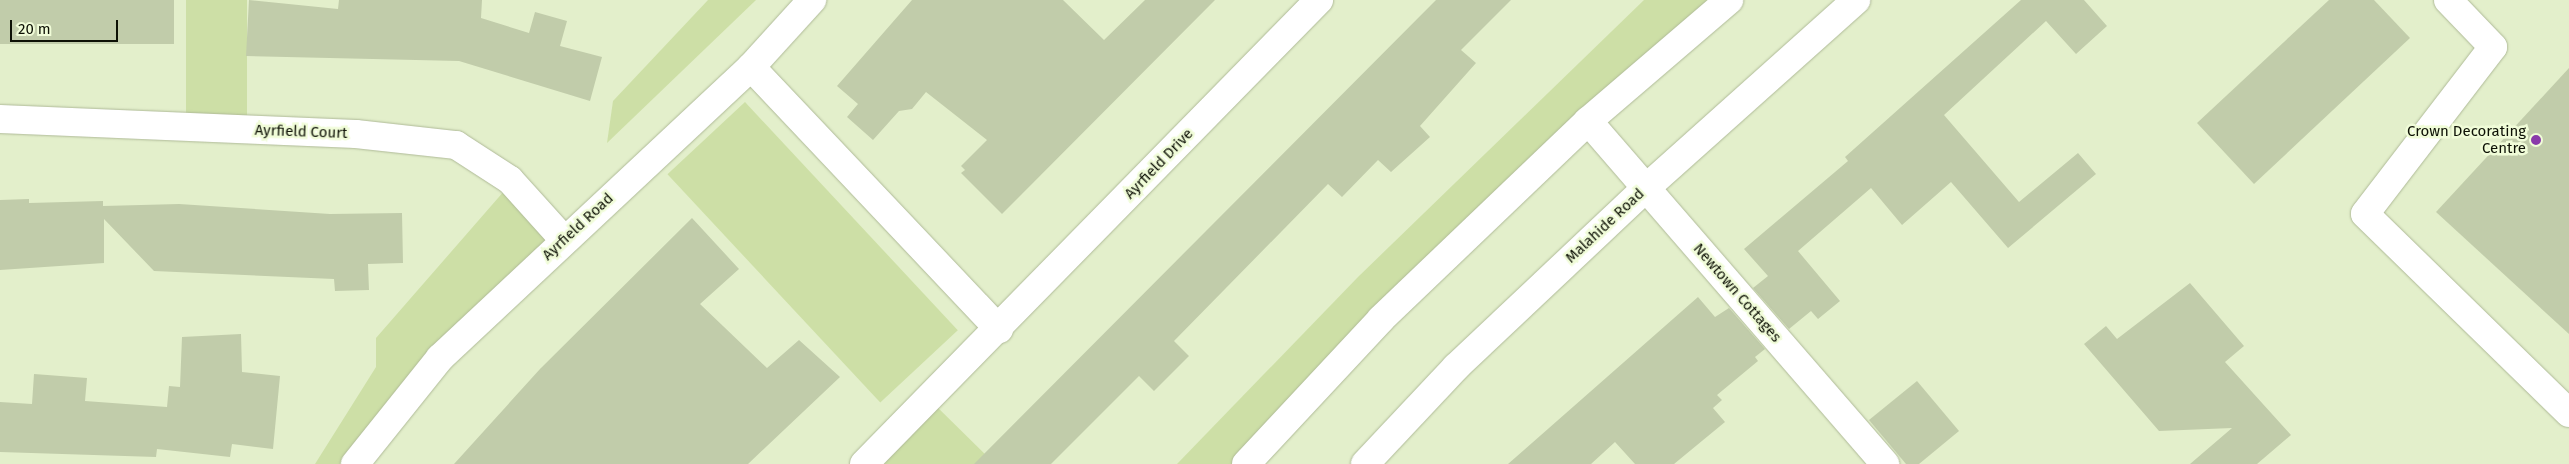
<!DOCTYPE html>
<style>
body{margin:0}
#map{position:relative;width:2569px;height:464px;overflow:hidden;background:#e3efcb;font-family:"Fira Sans",sans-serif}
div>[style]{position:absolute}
.green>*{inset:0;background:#cddfa6;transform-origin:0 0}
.building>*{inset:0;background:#c1ccaa;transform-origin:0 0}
.roads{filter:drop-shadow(0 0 1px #afba98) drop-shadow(0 0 1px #afba98)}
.minor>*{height:28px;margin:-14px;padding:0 14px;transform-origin:14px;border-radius:14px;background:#fff}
.major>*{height:28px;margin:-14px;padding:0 14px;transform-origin:14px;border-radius:14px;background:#fff}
.dots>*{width:14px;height:14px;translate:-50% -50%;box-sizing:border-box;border:2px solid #f0fcd8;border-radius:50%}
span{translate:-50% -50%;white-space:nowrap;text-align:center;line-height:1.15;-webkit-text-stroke:5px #f0fcd8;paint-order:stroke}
.poi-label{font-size:15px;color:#0d1105}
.right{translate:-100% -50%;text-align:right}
.street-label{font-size:15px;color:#0d1105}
.scale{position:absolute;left:10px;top:20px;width:108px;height:22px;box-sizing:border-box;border:2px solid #0d1105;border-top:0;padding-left:6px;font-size:15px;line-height:18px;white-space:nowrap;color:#0d1105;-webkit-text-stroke:4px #f0fcd8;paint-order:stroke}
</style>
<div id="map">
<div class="green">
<div style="left:186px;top:0;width:61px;height:126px"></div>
<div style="clip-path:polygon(708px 0,756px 0,607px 143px,613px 101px)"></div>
<div style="clip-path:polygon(1644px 0,1728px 0,1246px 464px,1177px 464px,1358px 277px)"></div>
<div style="left:745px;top:102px;width:312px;height:106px;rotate:47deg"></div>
<div style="clip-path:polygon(512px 182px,563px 240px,353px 464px,315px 464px,376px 367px,376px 338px)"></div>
<div style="clip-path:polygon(929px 399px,995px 464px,865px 464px)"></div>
</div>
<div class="building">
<div style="left:0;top:0;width:174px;height:44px"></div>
<div style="clip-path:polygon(249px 0,338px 9px,339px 0,482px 0,481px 18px,529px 33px,535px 12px,567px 21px,560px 46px,602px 57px,590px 101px,459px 61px,246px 56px)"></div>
<div style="clip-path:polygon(912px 0,1063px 0,1104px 40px,1145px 0,1215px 0,1002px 214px,961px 173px,965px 170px,961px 166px,987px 140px,926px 92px,912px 109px,899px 111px,873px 140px,847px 117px,858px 104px,837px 86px)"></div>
<div style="clip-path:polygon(1436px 0,1511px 0,1461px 50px,1476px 63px,1420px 126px,1430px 137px,1391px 172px,1378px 160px,1342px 197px,1328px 184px,1174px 341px,1189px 356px,1154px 391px,1139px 376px,1051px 464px,974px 464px)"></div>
<div style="clip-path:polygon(2021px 0,2084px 0,2107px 26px,2076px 54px,2046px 21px,1944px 115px,2019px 202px,2078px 153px,2096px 174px,2008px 248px,1951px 182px,1902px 225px,1871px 188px,1798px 251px,1840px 301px,1818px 319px,1811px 311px,1789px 329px,1753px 288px,1768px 276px,1744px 249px,1848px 161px,1845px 157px)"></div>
<div style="clip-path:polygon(2329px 0,2374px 0,2410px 38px,2254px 184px,2197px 123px)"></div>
<div style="clip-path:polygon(2569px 68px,2569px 334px,2436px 212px)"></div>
<div style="clip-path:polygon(29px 199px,29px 203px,103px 201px,103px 206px,179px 204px,330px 214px,402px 213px,403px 263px,368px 264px,369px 290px,335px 291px,334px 279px,154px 271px,104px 219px,104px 263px,0 270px,0 200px)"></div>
<div style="clip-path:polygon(692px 218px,739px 269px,700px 304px,767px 368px,799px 340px,840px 377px,748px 464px,454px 464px,540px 369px)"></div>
<div style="clip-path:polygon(2190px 283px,2244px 346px,2225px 362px,2291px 435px,2257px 464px,2190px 464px,2232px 428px,2159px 431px,2084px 344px,2106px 326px,2117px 339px)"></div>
<div style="clip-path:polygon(1698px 297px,1715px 317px,1729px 308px,1765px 349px,1755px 357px,1758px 361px,1717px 395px,1722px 400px,1713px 408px,1725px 422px,1674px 464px,1635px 464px,1615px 442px,1591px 464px,1508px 464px)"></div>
<div style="clip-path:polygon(241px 334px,242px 372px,280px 376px,273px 449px,232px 444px,230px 457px,157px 449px,156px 457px,0 452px,0 402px,32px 404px,34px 374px,87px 378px,85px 401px,167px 407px,169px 386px,180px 387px,182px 337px)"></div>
<div style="clip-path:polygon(1917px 381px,1959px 431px,1919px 464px,1906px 464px,1869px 420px)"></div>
</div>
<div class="roads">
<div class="minor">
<div style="left:2448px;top:0;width:65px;rotate:46.2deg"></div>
<div style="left:2493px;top:47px;width:210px;rotate:127.5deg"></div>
<div style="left:2365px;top:214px;width:285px;rotate:44.3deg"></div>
<div style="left:751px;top:67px;width:361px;rotate:46.6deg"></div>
<div style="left:0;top:119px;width:356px;rotate:2.4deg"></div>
<div style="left:356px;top:134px;width:101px;rotate:6.3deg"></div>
<div style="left:456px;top:145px;width:64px;rotate:32.9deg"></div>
<div style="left:510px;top:180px;width:81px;rotate:48deg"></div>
<div style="left:1588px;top:121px;width:454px;rotate:49.1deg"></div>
<div style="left:355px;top:464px;width:136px;rotate:-51.3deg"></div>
<div style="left:440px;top:358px;width:426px;rotate:-43.1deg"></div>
<div style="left:751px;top:67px;width:91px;rotate:-47.7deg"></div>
<div style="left:864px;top:464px;width:650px;rotate:-45.56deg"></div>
</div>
<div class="major">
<div style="left:1246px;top:464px;width:198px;rotate:-47deg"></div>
<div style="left:1381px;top:319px;width:286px;rotate:-43.7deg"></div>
<div style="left:1588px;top:121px;width:186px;rotate:-40.6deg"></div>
<div style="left:1365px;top:464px;width:133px;rotate:-46.8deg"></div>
<div style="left:1456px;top:367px;width:261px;rotate:-43.3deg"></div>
<div style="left:1646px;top:188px;width:282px;rotate:-41.8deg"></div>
</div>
</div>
<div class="dots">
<div style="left:2536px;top:140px;background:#8a3aaa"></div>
</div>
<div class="poi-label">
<span class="right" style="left:2526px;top:140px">Crown Decorating<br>Centre</span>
</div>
<div class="street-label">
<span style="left:301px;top:132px;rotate:2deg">Ayrfield Court</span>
<span style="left:1159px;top:164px;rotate:-46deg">Ayrfield Drive</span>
<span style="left:1605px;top:226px;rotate:-43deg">Malahide Road</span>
<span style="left:578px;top:227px;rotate:-43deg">Ayrfield Road</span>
<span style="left:1737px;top:293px;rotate:49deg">Newtown Cottages</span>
</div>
<div class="scale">20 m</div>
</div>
